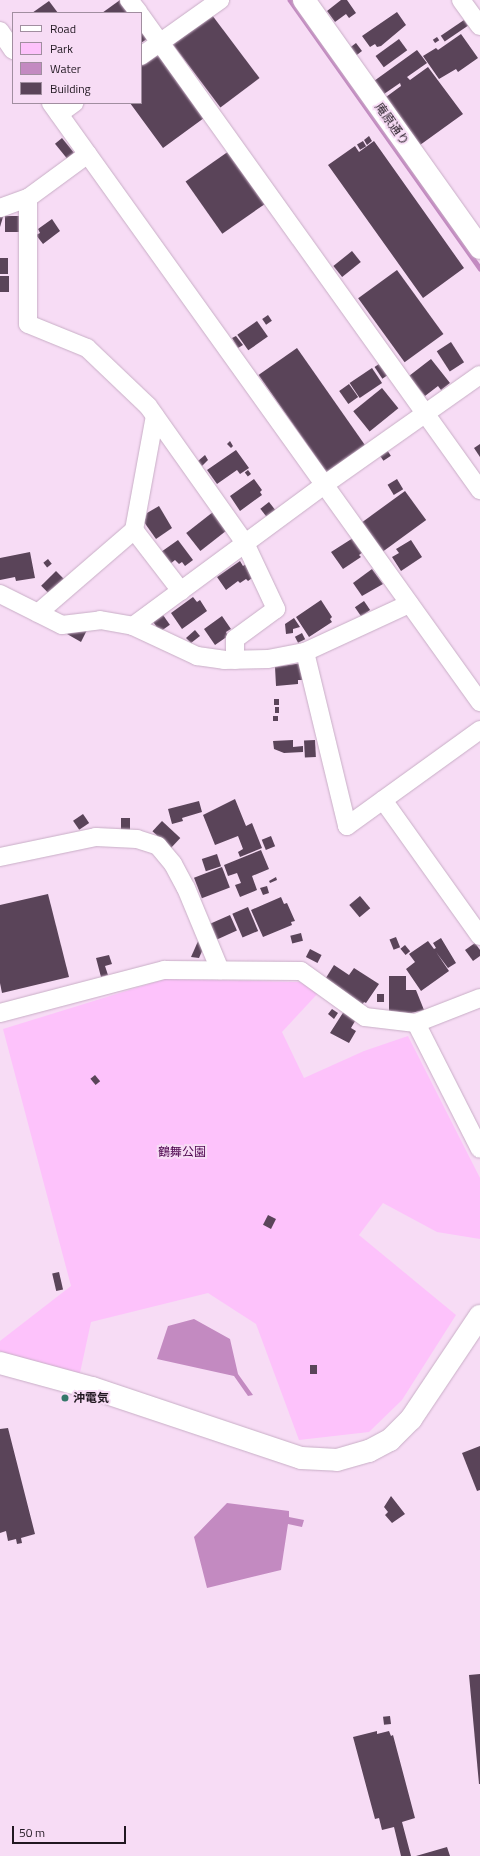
<!DOCTYPE html>
<meta charset="utf-8">
<style>
body{margin:0}
#map{position:relative;width:480px;height:1856px;overflow:hidden;background:#f7dcf5;font-family:"Titillium Web","Noto Sans JP",sans-serif}
div>[style]{position:absolute}
.green>*{inset:0;background:#fdc2fb}
.water>*{inset:0;background:#c38ac1}
.stream>*{height:4.5px;margin:-2.25px;padding:0 2.25px;transform-origin:2.25px;border-radius:2.25px;background:#c38ac1}
.building>*{inset:0;background:#5a4459;transform-origin:0 0}
.roads{filter:drop-shadow(0 0 1px #c8aec6) drop-shadow(0 0 1px #c8aec6)}
.minor>*{height:18px;margin:-9px;padding:0 9px;transform-origin:9px;border-radius:9px;background:#fff}
.tertiary>*{height:22px;margin:-11px;padding:0 11px;transform-origin:11px;border-radius:11px;background:#fff}
.dots>*{width:11px;height:11px;translate:-50% -50%;box-sizing:border-box;border:2px solid #f7dcf5;border-radius:50%}
span{translate:-50% -50%;white-space:nowrap;text-align:center;line-height:1.15;-webkit-text-stroke:4px #f7dcf5;paint-order:stroke}
.street-label{font-size:12px;color:#211821}
.park-label{font-size:12px;color:#4d054e}
.poi-label{font-size:12px;color:#211821;font-weight:700}
.left{translate:0 -50%;text-align:left}
.legend{position:absolute;left:12px;top:12px;width:130px;height:92px;box-sizing:border-box;background:#f7dcf5;border:1px solid #a18ea0;margin:0;padding:5px 7px;list-style:none;font-size:12px;color:#211821}
.legend li{display:flex;align-items:center;gap:8px;height:20px}
.legend b{width:20px;border:1px solid #a18ea0}
.scale{position:absolute;left:12px;top:1826px;width:114px;height:18px;box-sizing:border-box;border:2px solid #211821;border-top:0;padding-left:5px;font-size:12px;line-height:14px;white-space:nowrap;color:#211821;-webkit-text-stroke:3px #f7dcf5;paint-order:stroke}
</style>
<div id="map">
<div class="green">
<div style="clip-path:polygon(165px 979px,299px 982px,320px 991px,282px 1032px,304px 1078px,364px 1051px,408px 1036px,480px 1178px,480px 1239px,437px 1232px,383px 1203px,359px 1235px,456px 1315px,402px 1400px,369px 1432px,299px 1440px,256px 1324px,208px 1293px,91px 1322px,80px 1373px,0 1352px,0 1341px,71px 1286px,3px 1029px)"></div>
</div>
<div class="water">
<div style="clip-path:polygon(194px 1319px,230px 1339px,238px 1374px,253px 1395px,248px 1396px,234px 1376px,157px 1359px,168px 1326px)"></div>
<div style="clip-path:polygon(227px 1503px,289px 1511px,289px 1517px,304px 1520px,302px 1527px,288px 1524px,281px 1570px,207px 1588px,194px 1537px)"></div>
</div>
<div class="stream">
<div style="left:290px;top:0;width:329px;rotate:54.7deg"></div>
</div>
<div class="building">
<div style="clip-path:polygon(120px 0,129px 13px,102px 13px)"></div>
<div style="clip-path:polygon(341px 0,347px 0,356px 13px,349px 18px,346px 14px,335px 22px,327px 11px)"></div>
<div style="clip-path:polygon(49px 1px,58px 13px,32px 13px)"></div>
<div style="clip-path:polygon(397px 12px,406px 25px,381px 46px,377px 47px,375px 44px,370px 47px,362px 36px)"></div>
<div style="left:212px;top:15px;width:79px;height:49px;rotate:53deg"></div>
<div style="left:464px;top:20px;width:7px;height:28px;rotate:56deg"></div>
<div style="clip-path:polygon(141px 30px,147px 39px,141px 43px)"></div>
<div style="clip-path:polygon(461px 34px,478px 58px,458px 72px,456px 69px,439px 79px,423px 56px,436px 48px,438px 50px)"></div>
<div style="left:437px;top:37px;width:4px;height:5px;rotate:56deg"></div>
<div style="left:399px;top:39px;width:14px;height:29px;rotate:54deg"></div>
<div style="left:356px;top:43px;width:10px;height:9px;rotate:53deg"></div>
<div style="clip-path:polygon(417px 50px,427px 63px,407px 77px,410px 80px,428px 67px,463px 114px,420px 145px,386px 97px,401px 86px,400px 83px,384px 94px,374px 81px)"></div>
<div style="clip-path:polygon(157px 53px,204px 118px,163px 148px,130px 103px,141px 103px,141px 65px)"></div>
<div style="clip-path:polygon(369px 136px,372px 141px,367px 145px,364px 140px)"></div>
<div style="left:62px;top:138px;width:19px;height:9px;rotate:51deg"></div>
<div style="left:363px;top:141px;width:6px;height:7px;rotate:59deg"></div>
<div style="clip-path:polygon(374px 141px,464px 268px,423px 298px,328px 165px,355px 146px,359px 152px)"></div>
<div style="left:229px;top:151px;width:64px;height:53px;rotate:55deg"></div>
<div style="clip-path:polygon(0 216px,3px 217px,0 227px)"></div>
<div style="left:5px;top:216px;width:15px;height:16px"></div>
<div style="clip-path:polygon(52px 219px,60px 231px,43px 244px,36px 235px,40px 233px,38px 229px)"></div>
<div style="left:352px;top:251px;width:14px;height:24px;rotate:51deg"></div>
<div style="left:0;top:258px;width:8px;height:16px"></div>
<div style="left:397px;top:270px;width:79px;height:48px;rotate:54deg"></div>
<div style="left:0;top:276px;width:9px;height:16px"></div>
<div style="left:268px;top:315px;width:7px;height:7px;rotate:56deg"></div>
<div style="left:257px;top:321px;width:19px;height:24px;rotate:55deg"></div>
<div style="clip-path:polygon(236px 336px,243px 345px,238px 348px,232px 338px)"></div>
<div style="left:451px;top:342px;width:24px;height:17px;rotate:57deg"></div>
<div style="left:297px;top:348px;width:119px;height:47px;rotate:55deg"></div>
<div style="clip-path:polygon(431px 359px,450px 383px,441px 390px,438px 386px,425px 396px,409px 376px)"></div>
<div style="left:382px;top:362px;width:14px;height:9px;rotate:56deg"></div>
<div style="left:372px;top:368px;width:18px;height:27px;rotate:56deg"></div>
<div style="left:349px;top:384px;width:16px;height:12px;rotate:55deg"></div>
<div style="left:382px;top:388px;width:26px;height:37px;rotate:51deg"></div>
<div style="clip-path:polygon(230px 441px,233px 446px,231px 448px,227px 444px)"></div>
<div style="clip-path:polygon(480px 444px,480px 457px,474px 448px)"></div>
<div style="clip-path:polygon(236px 450px,249px 468px,240px 474px,237px 470px,217px 484px,207px 470px)"></div>
<div style="left:387px;top:450px;width:7px;height:9px;rotate:56deg"></div>
<div style="clip-path:polygon(205px 455px,208px 460px,202px 466px,198px 461px)"></div>
<div style="left:248px;top:470px;width:5px;height:4px;rotate:53deg"></div>
<div style="clip-path:polygon(254px 479px,262px 490px,260px 492px,262px 495px,240px 511px,230px 496px)"></div>
<div style="left:397px;top:479px;width:12px;height:11px;rotate:59deg"></div>
<div style="left:405px;top:491px;width:36px;height:53px;rotate:54deg"></div>
<div style="left:269px;top:502px;width:11px;height:11px;rotate:52deg"></div>
<div style="clip-path:polygon(159px 506px,172px 528px,156px 539px,144px 522px,147px 513px)"></div>
<div style="left:213px;top:512px;width:23px;height:34px;rotate:52deg"></div>
<div style="clip-path:polygon(353px 538px,363px 552px,359px 555px,361px 557px,343px 569px,331px 552px)"></div>
<div style="clip-path:polygon(178px 540px,193px 560px,185px 566px,182px 562px,179px 564px,175px 560px,170px 564px,161px 552px)"></div>
<div style="clip-path:polygon(411px 540px,422px 557px,401px 571px,392px 557px,399px 553px,396px 549px)"></div>
<div style="clip-path:polygon(30px 552px,35px 578px,16px 581px,15px 577px,0 580px,0 558px)"></div>
<div style="left:48px;top:559px;width:6px;height:6px;rotate:51deg"></div>
<div style="clip-path:polygon(240px 561px,243px 566px,247px 563px,255px 576px,248px 581px,246px 579px,240px 583px,238px 581px,226px 590px,217px 577px)"></div>
<div style="clip-path:polygon(372px 569px,383px 584px,362px 596px,353px 583px)"></div>
<div style="left:56px;top:571px;width:14px;height:21px;rotate:45deg"></div>
<div style="clip-path:polygon(193px 597px,197px 602px,200px 600px,207px 611px,182px 629px,171px 613px)"></div>
<div style="clip-path:polygon(321px 600px,332px 617px,330px 619px,332px 622px,309px 637px,296px 617px)"></div>
<div style="left:364px;top:601px;width:11px;height:11px;rotate:56deg"></div>
<div style="left:163px;top:615px;width:12px;height:12px;rotate:55deg"></div>
<div style="clip-path:polygon(222px 616px,231px 629px,226px 632px,228px 636px,215px 645px,204px 629px)"></div>
<div style="clip-path:polygon(294px 618px,300px 627px,293px 629px,293px 633px,286px 634px,285px 624px)"></div>
<div style="clip-path:polygon(73px 629px,87px 630px,81px 642px,67px 634px)"></div>
<div style="clip-path:polygon(195px 630px,200px 636px,191px 643px,186px 638px)"></div>
<div style="left:302px;top:633px;width:7px;height:8px;rotate:63deg"></div>
<div style="clip-path:polygon(302px 663px,303px 680px,298px 680px,298px 684px,276px 686px,275px 667px)"></div>
<div style="left:274px;top:699px;width:5px;height:6px"></div>
<div style="left:275px;top:707px;width:4px;height:6px"></div>
<div style="left:273px;top:716px;width:5px;height:5px"></div>
<div style="clip-path:polygon(293px 740px,293px 747px,303px 746px,303px 752px,284px 753px,274px 749px,273px 741px)"></div>
<div style="left:315px;top:740px;width:17px;height:11px;rotate:87deg"></div>
<div style="clip-path:polygon(235px 799px,246px 826px,252px 823px,262px 848px,240px 857px,238px 852px,243px 849px,238px 836px,215px 845px,203px 815px)"></div>
<div style="clip-path:polygon(199px 801px,202px 812px,182px 818px,183px 821px,172px 824px,168px 809px)"></div>
<div style="left:83px;top:814px;width:11px;height:12px;rotate:56deg"></div>
<div style="left:121px;top:818px;width:9px;height:13px"></div>
<div style="left:162px;top:821px;width:25px;height:14px;rotate:43deg"></div>
<div style="left:271px;top:836px;width:11px;height:10px;rotate:68deg"></div>
<div style="clip-path:polygon(261px 850px,269px 869px,252px 876px,257px 890px,240px 897px,235px 885px,241px 883px,237px 873px,228px 876px,224px 865px)"></div>
<div style="left:217px;top:854px;width:13px;height:16px;rotate:72deg"></div>
<div style="left:222px;top:867px;width:22px;height:30px;rotate:69deg"></div>
<div style="clip-path:polygon(276px 877px,277px 880px,270px 883px,269px 881px)"></div>
<div style="clip-path:polygon(267px 886px,269px 893px,263px 895px,260px 888px)"></div>
<div style="clip-path:polygon(48px 894px,69px 977px,2px 993px,0 983px,0 905px)"></div>
<div style="left:360px;top:896px;width:16px;height:14px;rotate:50deg"></div>
<div style="clip-path:polygon(281px 897px,284px 904px,287px 903px,295px 921px,291px 922px,292px 925px,263px 937px,251px 910px)"></div>
<div style="left:248px;top:907px;width:26px;height:17px;rotate:67deg"></div>
<div style="left:230px;top:915px;width:17px;height:23px;rotate:66deg"></div>
<div style="left:301px;top:933px;width:8px;height:11px;rotate:76deg"></div>
<div style="left:396px;top:937px;width:11px;height:7px;rotate:68deg"></div>
<div style="clip-path:polygon(441px 938px,456px 963px,448px 968px,436px 952px,449px 971px,421px 991px,406px 969px,415px 962px,409px 954px,428px 941px,434px 949px,436px 948px,433px 943px)"></div>
<div style="clip-path:polygon(199px 939px,203px 949px,199px 958px,191px 957px)"></div>
<div style="clip-path:polygon(475px 943px,480px 950px,480px 956px,473px 961px,465px 950px)"></div>
<div style="left:405px;top:945px;width:8px;height:6px;rotate:50deg"></div>
<div style="left:310px;top:949px;width:13px;height:9px;rotate:27deg"></div>
<div style="clip-path:polygon(109px 955px,112px 964px,105px 966px,108px 975px,101px 977px,96px 958px)"></div>
<div style="clip-path:polygon(334px 965px,349px 975px,354px 968px,379px 984px,366px 1003px,364px 1002px,361px 1007px,324px 981px)"></div>
<div style="clip-path:polygon(389px 976px,406px 976px,406px 990px,416px 990px,424px 1010px,403px 1015px,389px 1015px)"></div>
<div style="left:377px;top:994px;width:7px;height:8px"></div>
<div style="clip-path:polygon(346px 1008px,358px 1016px,351px 1028px,356px 1031px,349px 1043px,330px 1033px)"></div>
<div style="clip-path:polygon(332px 1009px,338px 1013px,334px 1019px,328px 1014px)"></div>
<div style="left:95px;top:1075px;width:8px;height:6px;rotate:50deg"></div>
<div style="left:268px;top:1215px;width:9px;height:11px;rotate:27deg"></div>
<div style="left:59px;top:1272px;width:18px;height:7px;rotate:77deg"></div>
<div style="left:310px;top:1365px;width:7px;height:9px"></div>
<div style="clip-path:polygon(8px 1428px,35px 1534px,21px 1538px,22px 1543px,17px 1544px,16px 1539px,8px 1541px,6px 1531px,0 1533px,0 1429px)"></div>
<div style="clip-path:polygon(480px 1446px,480px 1490px,477px 1491px,462px 1453px)"></div>
<div style="clip-path:polygon(391px 1496px,405px 1514px,392px 1523px,385px 1515px,388px 1512px,384px 1507px)"></div>
<div style="clip-path:polygon(480px 1674px,480px 1784px,479px 1784px,469px 1675px)"></div>
<div style="left:390px;top:1716px;width:8px;height:7px;rotate:83deg"></div>
<div style="clip-path:polygon(377px 1731px,377px 1734px,389px 1731px,391px 1736px,393px 1735px,415px 1818px,402px 1822px,411px 1856px,401px 1856px,394px 1827px,382px 1830px,379px 1818px,375px 1819px,353px 1737px)"></div>
<div style="clip-path:polygon(447px 1847px,450px 1856px,416px 1856px)"></div>
</div>
<div class="roads">
<div class="minor">
<div style="left:129px;top:0;width:16px;rotate:52deg"></div>
<div style="left:461px;top:0;width:32px;rotate:54deg"></div>
<div style="left:141px;top:16px;width:583px;rotate:54.43deg"></div>
<div style="left:0;top:31px;width:23px;rotate:56deg"></div>
<div style="left:141px;top:56px;width:97px;rotate:-35.3deg"></div>
<div style="left:51px;top:103px;width:737px;rotate:54.39deg"></div>
<div style="left:59px;top:114px;width:19px;rotate:-36deg"></div>
<div style="left:28px;top:198px;width:126px;rotate:90deg"></div>
<div style="left:28px;top:324px;width:64px;rotate:22.1deg"></div>
<div style="left:87px;top:348px;width:84px;rotate:43.6deg"></div>
<div style="left:148px;top:406px;width:168px;rotate:54.7deg"></div>
<div style="left:245px;top:543px;width:73px;rotate:64.8deg"></div>
<div style="left:276px;top:609px;width:51px;rotate:143.8deg"></div>
<div style="left:235px;top:639px;width:21px;rotate:90deg"></div>
<div style="left:0;top:208px;width:30px;rotate:-20deg"></div>
<div style="left:28px;top:198px;width:74px;rotate:-36.3deg"></div>
<div style="left:134px;top:530px;width:77px;rotate:52.4deg"></div>
<div style="left:0;top:594px;width:69px;rotate:26.6deg"></div>
<div style="left:62px;top:625px;width:38px;rotate:-7deg"></div>
<div style="left:100px;top:620px;width:34px;rotate:10deg"></div>
<div style="left:133px;top:626px;width:71px;rotate:25.1deg"></div>
<div style="left:197px;top:656px;width:27px;rotate:8deg"></div>
<div style="left:224px;top:660px;width:44px;rotate:-1.3deg"></div>
<div style="left:268px;top:659px;width:38px;rotate:-11deg"></div>
<div style="left:305px;top:652px;width:115px;rotate:-24.8deg"></div>
<div style="left:38px;top:613px;width:127px;rotate:-40.8deg"></div>
<div style="left:134px;top:530px;width:116px;rotate:-79.6deg"></div>
<div style="left:133px;top:626px;width:237px;rotate:-36.4deg"></div>
<div style="left:324px;top:485px;width:191px;rotate:-35.2deg"></div>
<div style="left:305px;top:652px;width:179px;rotate:76.4deg"></div>
<div style="left:347px;top:826px;width:164px;rotate:-35.8deg"></div>
<div style="left:383px;top:800px;width:167px;rotate:54.5deg"></div>
<div style="left:0;top:857px;width:98px;rotate:-11.8deg"></div>
<div style="left:96px;top:837px;width:41px;rotate:2.8deg"></div>
<div style="left:137px;top:839px;width:22px;rotate:18deg"></div>
<div style="left:158px;top:846px;width:23px;rotate:50deg"></div>
<div style="left:173px;top:864px;width:27px;rotate:62deg"></div>
<div style="left:186px;top:888px;width:89px;rotate:67.5deg"></div>
<div style="left:0;top:1013px;width:170px;rotate:-14.7deg"></div>
<div style="left:164px;top:970px;width:137px;rotate:0.4deg"></div>
<div style="left:301px;top:971px;width:79px;rotate:35.7deg"></div>
<div style="left:365px;top:1017px;width:51px;rotate:6.7deg"></div>
<div style="left:416px;top:1023px;width:69px;rotate:-21.3deg"></div>
<div style="left:416px;top:1023px;width:141px;rotate:63.1deg"></div>
</div>
<div class="tertiary">
<div style="left:304px;top:0;width:304px;rotate:54.6deg"></div>
<div style="left:0;top:1363px;width:95px;rotate:15.2deg"></div>
<div style="left:92px;top:1388px;width:220px;rotate:18.5deg"></div>
<div style="left:301px;top:1458px;width:36px;rotate:3deg"></div>
<div style="left:337px;top:1460px;width:33px;rotate:-16deg"></div>
<div style="left:369px;top:1451px;width:24px;rotate:-28deg"></div>
<div style="left:390px;top:1440px;width:30px;rotate:-45deg"></div>
<div style="left:411px;top:1419px;width:124px;rotate:-56.2deg"></div>
</div>
</div>
<div class="dots">
<div style="left:65px;top:1398px;background:#347769"></div>
</div>
<div class="street-label">
<span style="left:392px;top:124px;rotate:55deg">庵原通り</span>
</div>
<div class="park-label">
<span style="left:182px;top:1152px">鶴舞公園</span>
</div>
<div class="poi-label">
<span class="left" style="left:73px;top:1398px">沖電気</span>
</div>
<ul class="legend">
<li><b style="height:5px;background:#fff"></b>Road</li>
<li><b style="height:11px;background:#fdc2fb"></b>Park</li>
<li><b style="height:11px;background:#c38ac1"></b>Water</li>
<li><b style="height:11px;background:#5a4459"></b>Building</li>
</ul>
<div class="scale">50 m</div>
</div>
